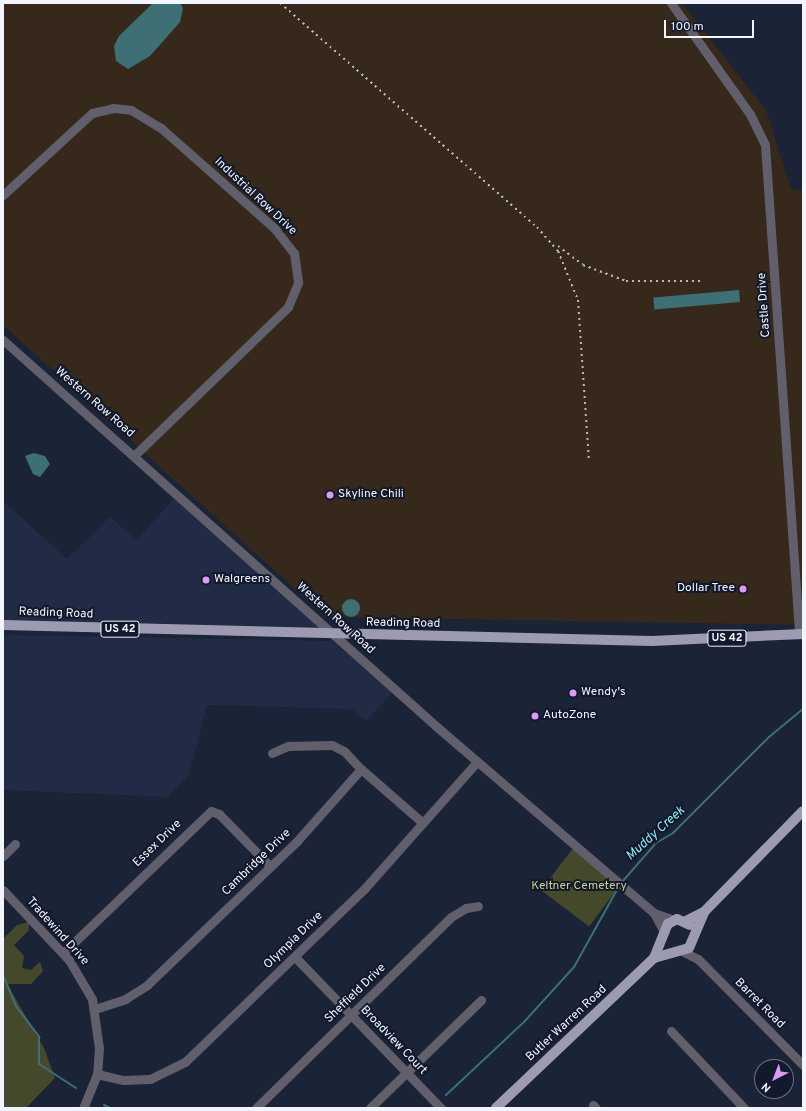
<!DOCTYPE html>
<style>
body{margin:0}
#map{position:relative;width:806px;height:1111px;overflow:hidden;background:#1b2337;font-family:Overpass,sans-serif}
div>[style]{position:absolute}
.built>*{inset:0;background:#212b45}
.industrial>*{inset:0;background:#36281b}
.green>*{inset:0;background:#46482c;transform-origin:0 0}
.water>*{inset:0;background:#3d6f75;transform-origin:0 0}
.round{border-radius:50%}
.stream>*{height:2px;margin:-1px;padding:0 1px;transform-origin:1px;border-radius:1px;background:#3d6f75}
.minor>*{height:9px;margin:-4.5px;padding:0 4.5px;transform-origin:4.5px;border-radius:4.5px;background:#605f6b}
.major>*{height:10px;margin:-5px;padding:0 5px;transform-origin:5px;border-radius:5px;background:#9c9bb2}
.rail>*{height:2px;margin-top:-1px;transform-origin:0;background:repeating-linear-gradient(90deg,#b5bac5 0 2px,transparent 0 6px)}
.dots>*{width:11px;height:11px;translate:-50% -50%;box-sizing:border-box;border:2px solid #12192c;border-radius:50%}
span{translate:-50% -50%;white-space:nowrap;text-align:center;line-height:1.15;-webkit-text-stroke:4px #12192c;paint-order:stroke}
.shield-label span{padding:1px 3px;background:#12192c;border:1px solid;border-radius:3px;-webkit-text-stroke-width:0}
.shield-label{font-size:11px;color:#f2f5fd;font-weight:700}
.street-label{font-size:12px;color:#f2f5fd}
.poi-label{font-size:12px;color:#f2f5fd}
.left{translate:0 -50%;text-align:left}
.right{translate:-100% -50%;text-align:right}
.park-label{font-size:12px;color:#cad08f}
.water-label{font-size:13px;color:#92e8f3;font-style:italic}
.frame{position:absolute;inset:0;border:4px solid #f2f5fd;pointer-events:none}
.north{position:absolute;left:754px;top:1059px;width:40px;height:40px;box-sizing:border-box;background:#12192c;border:1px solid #6c7180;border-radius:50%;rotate:222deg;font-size:11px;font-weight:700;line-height:16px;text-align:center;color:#f2f5fd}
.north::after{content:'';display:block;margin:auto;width:14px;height:18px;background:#da9af6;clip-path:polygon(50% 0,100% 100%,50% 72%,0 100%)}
.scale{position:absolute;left:664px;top:20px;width:90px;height:18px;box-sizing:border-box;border:2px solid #f2f5fd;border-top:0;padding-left:5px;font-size:12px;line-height:14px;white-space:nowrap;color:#f2f5fd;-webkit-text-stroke:3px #12192c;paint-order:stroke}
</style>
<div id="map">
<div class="built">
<div style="clip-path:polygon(178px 494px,334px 635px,3px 625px,4px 502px,67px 559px,110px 517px,137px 540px)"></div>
<div style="clip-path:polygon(3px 635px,332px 641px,393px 692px,366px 721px,352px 709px,207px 705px,189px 775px,168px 797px,3px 790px)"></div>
</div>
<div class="industrial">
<div style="clip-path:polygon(3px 3px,682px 3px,766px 110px,791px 189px,803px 191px,803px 625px,326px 617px,3px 325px)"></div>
</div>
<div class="green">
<div style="left:573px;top:848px;width:60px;height:53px;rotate:37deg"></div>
<div style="clip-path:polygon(29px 922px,29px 930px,14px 945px,24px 956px,22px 968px,31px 970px,40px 962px,43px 971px,31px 984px,7px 984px,44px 1048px,55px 1078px,26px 1108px,3px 1108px,3px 939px,17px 925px)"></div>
</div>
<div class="water">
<div style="clip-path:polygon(153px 3px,180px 3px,183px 8px,180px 22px,150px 56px,128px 69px,116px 61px,114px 46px,119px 36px)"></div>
<div style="left:739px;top:290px;width:12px;height:86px;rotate:85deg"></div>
<div style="clip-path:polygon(34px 453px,45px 456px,50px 464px,40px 477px,33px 474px,25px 456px)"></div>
<div class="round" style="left:342px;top:599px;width:18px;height:18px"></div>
</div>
<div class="stream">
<div style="left:622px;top:882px;width:52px;rotate:-48.9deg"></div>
<div style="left:656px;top:843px;width:20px;rotate:-30deg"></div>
<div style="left:673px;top:833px;width:136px;rotate:-45deg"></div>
<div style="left:769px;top:737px;width:44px;rotate:-39.5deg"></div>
<div style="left:3px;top:975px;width:34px;rotate:67deg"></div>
<div style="left:16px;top:1006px;width:39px;rotate:53deg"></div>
<div style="left:39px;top:1037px;width:27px;rotate:90deg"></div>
<div style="left:39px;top:1064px;width:44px;rotate:33deg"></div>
<div style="left:446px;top:1095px;width:107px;rotate:-43.1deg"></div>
<div style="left:524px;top:1022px;width:74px;rotate:-47.7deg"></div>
<div style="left:574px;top:967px;width:93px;rotate:-60.9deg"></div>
<div style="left:104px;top:1105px;width:7px;rotate:27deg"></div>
</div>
<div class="minor">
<div style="left:671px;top:3px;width:136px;rotate:54.6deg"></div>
<div style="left:750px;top:114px;width:34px;rotate:64deg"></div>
<div style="left:765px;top:145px;width:490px;rotate:86deg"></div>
<div style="left:3px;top:195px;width:121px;rotate:-42.7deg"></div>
<div style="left:92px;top:113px;width:22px;rotate:-13deg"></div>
<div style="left:113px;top:108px;width:18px;rotate:6deg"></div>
<div style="left:131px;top:110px;width:35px;rotate:31deg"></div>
<div style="left:161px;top:128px;width:152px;rotate:41.5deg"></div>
<div style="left:275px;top:229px;width:31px;rotate:52deg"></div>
<div style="left:294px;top:253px;width:30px;rotate:82deg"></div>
<div style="left:298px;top:283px;width:26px;rotate:113deg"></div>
<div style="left:288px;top:307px;width:213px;rotate:136deg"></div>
<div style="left:3px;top:340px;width:581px;rotate:41.72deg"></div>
<div style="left:437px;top:727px;width:286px;rotate:40.6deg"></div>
<div style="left:654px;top:913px;width:19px;rotate:62deg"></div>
<div style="left:272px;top:753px;width:17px;rotate:-24deg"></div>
<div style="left:288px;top:746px;width:44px;rotate:-1.3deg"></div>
<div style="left:332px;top:745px;width:13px;rotate:27deg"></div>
<div style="left:344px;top:751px;width:25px;rotate:47deg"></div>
<div style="left:3px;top:856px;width:17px;rotate:-45deg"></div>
<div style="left:3px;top:890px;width:96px;rotate:46.7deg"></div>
<div style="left:69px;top:960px;width:45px;rotate:59.5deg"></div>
<div style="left:92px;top:999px;width:49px;rotate:81.9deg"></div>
<div style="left:99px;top:1048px;width:26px;rotate:94deg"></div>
<div style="left:97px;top:1074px;width:37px;rotate:112deg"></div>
<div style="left:654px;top:913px;width:21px;rotate:19deg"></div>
<div style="left:682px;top:951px;width:18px;rotate:27deg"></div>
<div style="left:698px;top:959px;width:149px;rotate:45.3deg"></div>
<div style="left:63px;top:953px;width:205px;rotate:-43.8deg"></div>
<div style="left:211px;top:811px;width:9px;rotate:21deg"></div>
<div style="left:219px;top:814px;width:73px;rotate:45.6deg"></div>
<div style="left:295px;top:957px;width:210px;rotate:46deg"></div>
<div style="left:95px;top:1009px;width:32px;rotate:-18deg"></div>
<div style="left:125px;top:999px;width:26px;rotate:-32deg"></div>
<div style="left:147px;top:985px;width:208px;rotate:-43.8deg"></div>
<div style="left:297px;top:841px;width:96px;rotate:-48.4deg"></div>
<div style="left:361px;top:769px;width:82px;rotate:41.1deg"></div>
<div style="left:671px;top:1031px;width:106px;rotate:46.5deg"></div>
<div style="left:97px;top:1074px;width:27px;rotate:13deg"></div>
<div style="left:123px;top:1080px;width:27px;rotate:-2deg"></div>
<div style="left:150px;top:1079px;width:39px;rotate:-26deg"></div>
<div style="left:185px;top:1062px;width:250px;rotate:-44deg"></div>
<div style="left:365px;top:888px;width:169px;rotate:-48.4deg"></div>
<div style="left:593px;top:1105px;width:4px;rotate:45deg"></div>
<div style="left:256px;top:1108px;width:273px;rotate:-44.4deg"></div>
<div style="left:451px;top:917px;width:17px;rotate:-31deg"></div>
<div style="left:466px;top:908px;width:12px;rotate:-9deg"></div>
<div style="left:370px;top:1108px;width:155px;rotate:-44.2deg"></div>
</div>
<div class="major">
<div style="left:3px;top:625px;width:649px;rotate:1.41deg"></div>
<div style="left:652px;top:641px;width:151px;rotate:-2.7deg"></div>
<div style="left:686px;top:921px;width:20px;rotate:-27deg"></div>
<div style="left:704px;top:912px;width:141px;rotate:-45.6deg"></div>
<div style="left:654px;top:958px;width:37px;rotate:-68deg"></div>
<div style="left:668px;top:924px;width:10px;rotate:-29deg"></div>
<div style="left:677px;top:919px;width:14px;rotate:25deg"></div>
<div style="left:496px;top:1108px;width:218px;rotate:-43.5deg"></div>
<div style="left:654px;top:958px;width:36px;rotate:-16deg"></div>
<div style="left:689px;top:948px;width:39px;rotate:-67deg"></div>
</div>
<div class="rail">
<div style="left:280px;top:3px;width:341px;rotate:41.1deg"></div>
<div style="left:537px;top:227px;width:32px;rotate:49deg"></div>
<div style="left:558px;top:251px;width:53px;rotate:67.8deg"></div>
<div style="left:578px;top:300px;width:161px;rotate:86.1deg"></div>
<div style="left:558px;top:246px;width:31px;rotate:37deg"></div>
<div style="left:583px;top:265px;width:46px;rotate:20.4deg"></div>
<div style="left:626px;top:281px;width:78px"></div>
</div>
<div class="dots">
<div style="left:330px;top:495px;background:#da9af6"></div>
<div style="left:206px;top:580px;background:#da9af6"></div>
<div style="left:743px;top:589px;background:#da9af6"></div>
<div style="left:573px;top:693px;background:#da9af6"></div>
<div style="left:535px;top:716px;background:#da9af6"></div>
</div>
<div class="shield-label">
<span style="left:120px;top:629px">US 42</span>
<span style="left:727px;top:638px">US 42</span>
</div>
<div class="street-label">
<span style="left:255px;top:197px;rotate:43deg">Industrial Row Drive</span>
<span style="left:765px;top:305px;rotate:-94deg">Castle Drive</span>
<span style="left:94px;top:403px;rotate:41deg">Western Row Road</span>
<span style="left:56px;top:614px;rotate:2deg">Reading Road</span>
<span style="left:335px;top:619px;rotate:42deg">Western Row Road</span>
<span style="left:403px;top:624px;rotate:1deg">Reading Road</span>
<span style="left:158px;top:844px;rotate:-44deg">Essex Drive</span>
<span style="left:257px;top:863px;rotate:-44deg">Cambridge Drive</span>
<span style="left:57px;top:932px;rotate:48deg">Tradewind Drive</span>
<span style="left:294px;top:941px;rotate:-44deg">Olympia Drive</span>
<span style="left:356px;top:994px;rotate:-44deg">Sheffield Drive</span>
<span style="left:759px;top:1004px;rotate:45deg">Barret Road</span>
<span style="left:567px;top:1024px;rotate:-43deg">Butler Warren Road</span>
<span style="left:393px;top:1041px;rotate:46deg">Broadview Court</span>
</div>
<div class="poi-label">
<span class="left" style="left:338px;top:495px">Skyline Chili</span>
<span class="left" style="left:214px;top:580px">Walgreens</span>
<span class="right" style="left:735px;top:589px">Dollar Tree</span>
<span class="left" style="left:581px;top:693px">Wendy's</span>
<span class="left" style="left:543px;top:716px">AutoZone</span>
</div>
<div class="park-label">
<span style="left:579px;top:887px">Keltner Cemetery</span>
</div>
<div class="water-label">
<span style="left:656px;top:834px;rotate:-42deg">Muddy Creek</span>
</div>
<div class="frame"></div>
<div class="north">N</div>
<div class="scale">100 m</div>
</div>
